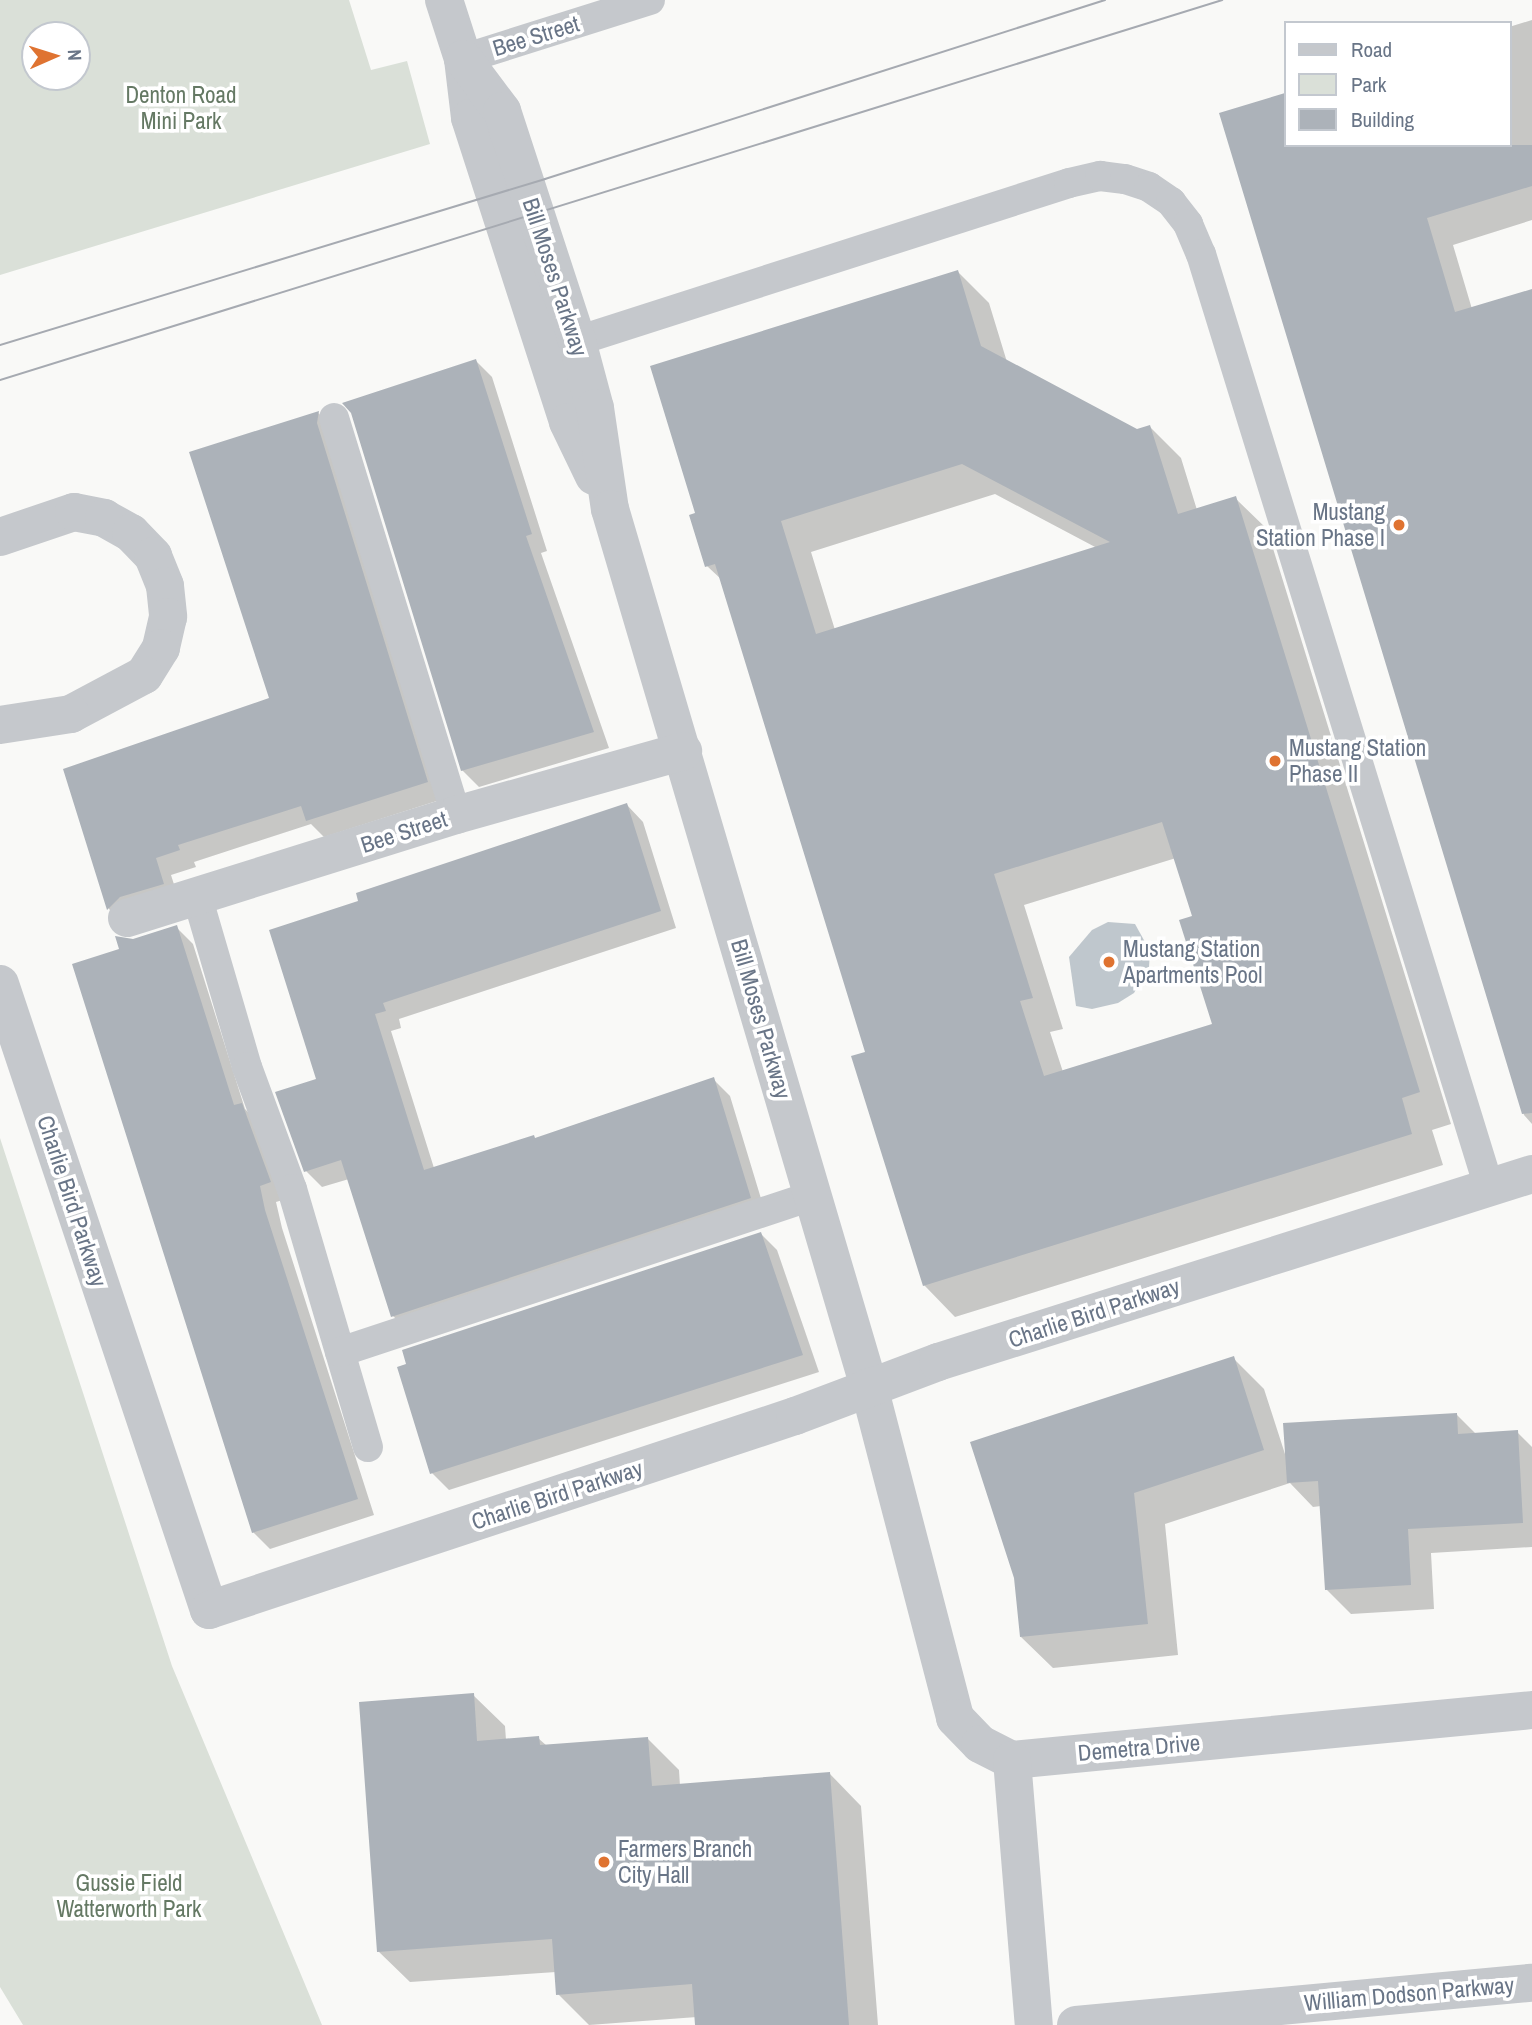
<!DOCTYPE html>
<style>
body{margin:0}
#map{position:relative;width:1532px;height:2025px;overflow:hidden;background:#f9f9f7;font-family:"Archivo Narrow",sans-serif}
div>[style]{position:absolute}
.green>*{inset:0;background:#dae0d8}
.water>*{inset:0;background:#bfc7cd}
.shadow>*{inset:0;background:#0003}
.building>*{inset:0;background:#acb2b9}
.lane>*{height:30px;margin:-15px;padding:0 15px;transform-origin:15px;border-radius:15px;background:#c5c8cc}
.street>*{height:38px;margin:-19px;padding:0 19px;transform-origin:19px;border-radius:19px;background:#c5c8cc}
.tram>*{height:2px;margin:-1px;padding:0 1px;transform-origin:1px;border-radius:1px;background:#a6aab1}
.dots>*{width:19px;height:19px;translate:-50% -50%;box-sizing:border-box;border:4px solid #fff;border-radius:50%}
span{translate:-50% -50%;white-space:nowrap;text-align:center;line-height:1.15;-webkit-text-stroke:7px #fff;paint-order:stroke}
.street-label{font-size:23px;color:#697587}
.park-label{font-size:23px;color:#657964}
.poi-label{font-size:23px;color:#697587}
.right{translate:-100% -50%;text-align:right}
.left{translate:0 -50%;text-align:left}
.legend{position:absolute;left:1284px;top:21px;width:228px;height:126px;box-sizing:border-box;background:#fff;border:2px solid #c3c8cf;margin:0;padding:9px 12px;list-style:none;font-size:21px;color:#697587}
.legend li{display:flex;align-items:center;gap:14px;height:35px}
.legend b{width:35px;border:2px solid #c3c8cf}
.north{position:absolute;left:21px;top:21px;width:70px;height:70px;box-sizing:border-box;background:#fff;border:2px solid #c3c8cf;border-radius:50%;rotate:87deg;font-size:19px;font-weight:700;line-height:28px;text-align:center;color:#697587}
.north::after{content:'';display:block;margin:auto;width:24px;height:32px;background:#df7331;clip-path:polygon(50% 0,100% 100%,50% 72%,0 100%)}
</style>
<div id="map">
<div class="green">
<div style="clip-path:polygon(evenodd,0 0,349px 0,371px 70px,407px 61px,430px 144px,0 275px,0 0,35px 35px,77px 35px,77px 77px,35px 77px,35px 35px)"></div>
<div style="clip-path:polygon(0 1138px,172px 1666px,322px 2025px,23px 2025px,0 1987px)"></div>
</div>
<div class="water">
<div style="clip-path:polygon(1108px 922px,1135px 924px,1150px 951px,1149px 967px,1134px 993px,1118px 1003px,1092px 1009px,1076px 1006px,1069px 957px,1092px 930px)"></div>
</div>
<div class="shadow">
<div style="clip-path:polygon(1532px 20px,1532px 220px,1453px 245px,1472px 309px,1532px 291px,1532px 1124px,1524px 1115px,1221px 115px,1285px 95px,1285px 145px,1509px 145px,1509px 27px)"></div>
<div style="clip-path:polygon(evenodd,958px 272px,989px 303px,1007px 362px,1137px 431px,1150px 427px,1181px 458px,1197px 510px,1235px 498px,1267px 529px,1451px 1124px,1432px 1130px,1443px 1165px,955px 1317px,924px 1285px,867px 1053px,723px 581px,707px 566px,697px 514px,958px 272px,995px 494px,1097px 548px,835px 630px,811px 552px,995px 494px,958px 272px,1176px 858px,1194px 917px,1214px 1025px,1063px 1072px,1050px 1032px,1063px 1029px,1024px 905px,1176px 858px)"></div>
<div style="clip-path:polygon(476px 361px,492px 377px,547px 551px,541px 553px,609px 748px,479px 787px,462px 770px)"></div>
<div style="clip-path:polygon(318px 413px,335px 429px,443px 799px,324px 837px,311px 824px,194px 862px,196px 867px,171px 875px,179px 900px,125px 925px,109px 909px,65px 771px,271px 699px)"></div>
<div style="clip-path:polygon(627px 805px,643px 822px,676px 928px,399px 1019px,401px 1028px,391px 1031px,434px 1168px,536px 1140px,713px 1079px,730px 1096px,766px 1215px,410px 1332px,393px 1316px,349px 1179px,322px 1187px,306px 1171px,318px 1080px,361px 903px)"></div>
<div style="clip-path:polygon(176px 927px,193px 944px,245px 1109px,258px 1122px,286px 1199px,276px 1202px,282px 1228px,374px 1515px,270px 1549px,253px 1532px,121px 950px,133px 941px)"></div>
<div style="clip-path:polygon(761px 1234px,777px 1250px,819px 1372px,449px 1490px,432px 1473px)"></div>
<div style="clip-path:polygon(1233px 1358px,1264px 1389px,1285px 1454px,1456px 1414px,1476px 1434px,1517px 1432px,1532px 1447px,1532px 1547px,1431px 1553px,1434px 1609px,1351px 1614px,1326px 1589px,1321px 1506px,1313px 1507px,1290px 1483px,1165px 1524px,1178px 1655px,1053px 1668px,1021px 1637px)"></div>
<div style="clip-path:polygon(473px 1695px,505px 1726px,506px 1740px,538px 1738px,547px 1746px,648px 1739px,679px 1770px,680px 1786px,830px 1774px,861px 1806px,878px 2025px,697px 2025px,697px 2017px,589px 2025px,558px 1994px,556px 1972px,410px 1982px,378px 1951px)"></div>
</div>
<div class="building">
<div style="clip-path:polygon(1285px 93px,1285px 145px,1532px 145px,1532px 186px,1427px 218px,1455px 312px,1532px 289px,1532px 1113px,1522px 1114px,1219px 113px)"></div>
<div style="clip-path:polygon(evenodd,958px 270px,981px 346px,1137px 429px,1150px 425px,1178px 514px,1236px 496px,1420px 1092px,1402px 1098px,1412px 1134px,923px 1286px,851px 1056px,865px 1052px,715px 564px,705px 567px,689px 515px,695px 513px,650px 366px,958px 270px,962px 464px,1110px 542px,816px 634px,781px 521px,962px 464px,958px 270px,1162px 822px,1192px 916px,1179px 920px,1212px 1024px,1044px 1076px,1020px 1001px,1033px 998px,994px 874px,1162px 822px)"></div>
<div style="clip-path:polygon(476px 359px,532px 534px,526px 536px,594px 732px,461px 771px,351px 413px,342px 403px)"></div>
<div style="clip-path:polygon(319px 411px,317px 423px,428px 782px,306px 821px,301px 806px,178px 845px,180px 850px,156px 858px,164px 884px,120px 897px,107px 910px,63px 769px,269px 698px,189px 452px)"></div>
<div style="clip-path:polygon(627px 803px,661px 911px,383px 1003px,386px 1011px,375px 1014px,424px 1170px,534px 1135px,535px 1138px,714px 1077px,751px 1198px,391px 1317px,341px 1160px,304px 1172px,275px 1092px,316px 1079px,269px 930px,358px 901px,356px 893px)"></div>
<div style="clip-path:polygon(177px 925px,234px 1105px,242px 1103px,271px 1182px,260px 1186px,265px 1210px,358px 1499px,252px 1533px,72px 964px,119px 949px,115px 936px,133px 939px)"></div>
<div style="clip-path:polygon(761px 1232px,803px 1355px,430px 1474px,397px 1367px,406px 1364px,402px 1350px)"></div>
<div style="clip-path:polygon(1234px 1356px,1264px 1450px,1134px 1493px,1148px 1624px,1020px 1637px,1014px 1578px,970px 1442px)"></div>
<div style="clip-path:polygon(1457px 1413px,1458px 1434px,1518px 1430px,1523px 1523px,1408px 1529px,1411px 1585px,1325px 1590px,1318px 1481px,1287px 1483px,1283px 1423px)"></div>
<div style="clip-path:polygon(474px 1693px,477px 1741px,539px 1736px,540px 1745px,648px 1737px,652px 1786px,830px 1772px,849px 2025px,695px 2025px,692px 1984px,556px 1995px,552px 1939px,377px 1952px,359px 1702px)"></div>
</div>
<div class="lane">
<div style="left:463px;top:59px;width:196px;rotate:-17.5deg"></div>
<div style="left:577px;top:341px;width:517px;rotate:-17.8deg"></div>
<div style="left:1069px;top:183px;width:32px;rotate:-13deg"></div>
<div style="left:1100px;top:176px;width:25px;rotate:7deg"></div>
<div style="left:1125px;top:179px;width:25px;rotate:18deg"></div>
<div style="left:1149px;top:187px;width:27px;rotate:34deg"></div>
<div style="left:1171px;top:202px;width:28px;rotate:52deg"></div>
<div style="left:1188px;top:224px;width:33px;rotate:67deg"></div>
<div style="left:1201px;top:254px;width:976px;rotate:72.85deg"></div>
<div style="left:334px;top:418px;width:415px;rotate:72.9deg"></div>
<div style="left:197px;top:896px;width:178px;rotate:73.7deg"></div>
<div style="left:247px;top:1067px;width:130px;rotate:69.8deg"></div>
<div style="left:292px;top:1189px;width:269px;rotate:73.6deg"></div>
<div style="left:340px;top:1352px;width:498px;rotate:-18.3deg"></div>
</div>
<div class="street">
<div style="left:444px;top:0;width:62px;rotate:72.1deg"></div>
<div style="left:463px;top:59px;width:59px;rotate:83.2deg"></div>
<div style="left:470px;top:118px;width:319px;rotate:72.1deg"></div>
<div style="left:568px;top:422px;width:60px;rotate:64.3deg"></div>
<div style="left:463px;top:59px;width:65px;rotate:53.1deg"></div>
<div style="left:502px;top:111px;width:242px;rotate:71.9deg"></div>
<div style="left:577px;top:341px;width:69px;rotate:75deg"></div>
<div style="left:595px;top:408px;width:102px;rotate:81.6deg"></div>
<div style="left:610px;top:509px;width:915px;rotate:73.56deg"></div>
<div style="left:869px;top:1387px;width:342px;rotate:75.4deg"></div>
<div style="left:955px;top:1718px;width:36px;rotate:46deg"></div>
<div style="left:980px;top:1744px;width:36px;rotate:27deg"></div>
<div style="left:1012px;top:1760px;width:522px;rotate:-5.49deg"></div>
<div style="left:0;top:537px;width:78px;rotate:-18.7deg"></div>
<div style="left:74px;top:512px;width:31px;rotate:11deg"></div>
<div style="left:104px;top:518px;width:31px;rotate:29deg"></div>
<div style="left:131px;top:533px;width:32px;rotate:46deg"></div>
<div style="left:153px;top:556px;width:32px;rotate:68deg"></div>
<div style="left:165px;top:586px;width:31px;rotate:84deg"></div>
<div style="left:168px;top:617px;width:32px;rotate:103deg"></div>
<div style="left:161px;top:648px;width:32px;rotate:122deg"></div>
<div style="left:144px;top:675px;width:83px;rotate:151.9deg"></div>
<div style="left:71px;top:714px;width:72px;rotate:171.2deg"></div>
<div style="left:127px;top:918px;width:345px;rotate:-17.4deg"></div>
<div style="left:456px;top:815px;width:236px;rotate:-15.7deg"></div>
<div style="left:0;top:984px;width:660px;rotate:71.54deg"></div>
<div style="left:209px;top:1610px;width:617px;rotate:-18.32deg"></div>
<div style="left:795px;top:1416px;width:153px;rotate:-20.7deg"></div>
<div style="left:938px;top:1362px;width:623px;rotate:-17.56deg"></div>
<div style="left:1012px;top:1760px;width:266px;rotate:85.3deg"></div>
<div style="left:1076px;top:2025px;width:458px;rotate:-5.3deg"></div>
</div>
<div class="tram">
<div style="left:0;top:345px;width:570px;rotate:-16.94deg"></div>
<div style="left:545px;top:179px;width:588px;rotate:-17.73deg"></div>
<div style="left:0;top:380px;width:1280px;rotate:-17.27deg"></div>
</div>
<div class="dots">
<div style="left:1399px;top:525px;background:#df7331"></div>
<div style="left:1275px;top:761px;background:#df7331"></div>
<div style="left:1109px;top:962px;background:#df7331"></div>
<div style="left:604px;top:1862px;background:#df7331"></div>
</div>
<div class="street-label">
<span style="left:536px;top:36px;rotate:-17deg">Bee Street</span>
<span style="left:555px;top:277px;rotate:72deg">Bill Moses Parkway</span>
<span style="left:404px;top:832px;rotate:-18deg">Bee Street</span>
<span style="left:761px;top:1019px;rotate:74deg">Bill Moses Parkway</span>
<span style="left:72px;top:1201px;rotate:72deg">Charlie Bird Parkway</span>
<span style="left:1094px;top:1313px;rotate:-18deg">Charlie Bird Parkway</span>
<span style="left:557px;top:1495px;rotate:-18deg">Charlie Bird Parkway</span>
<span style="left:1139px;top:1748px;rotate:-5deg">Demetra Drive</span>
<span style="left:1409px;top:1994px;rotate:-5deg">William Dodson Parkway</span>
</div>
<div class="park-label">
<span style="left:181px;top:108px">Denton Road<br>Mini Park</span>
<span style="left:129px;top:1896px">Gussie Field<br>Watterworth Park</span>
</div>
<div class="poi-label">
<span class="right" style="left:1385px;top:525px">Mustang<br>Station Phase I</span>
<span class="left" style="left:1289px;top:761px">Mustang Station<br>Phase II</span>
<span class="left" style="left:1123px;top:962px">Mustang Station<br>Apartments Pool</span>
<span class="left" style="left:618px;top:1862px">Farmers Branch<br>City Hall</span>
</div>
<ul class="legend">
<li><b style="height:9px;background:#c5c8cc"></b>Road</li>
<li><b style="height:19px;background:#dae0d8"></b>Park</li>
<li><b style="height:19px;background:#acb2b9"></b>Building</li>
</ul>
<div class="north">N</div>
</div>
